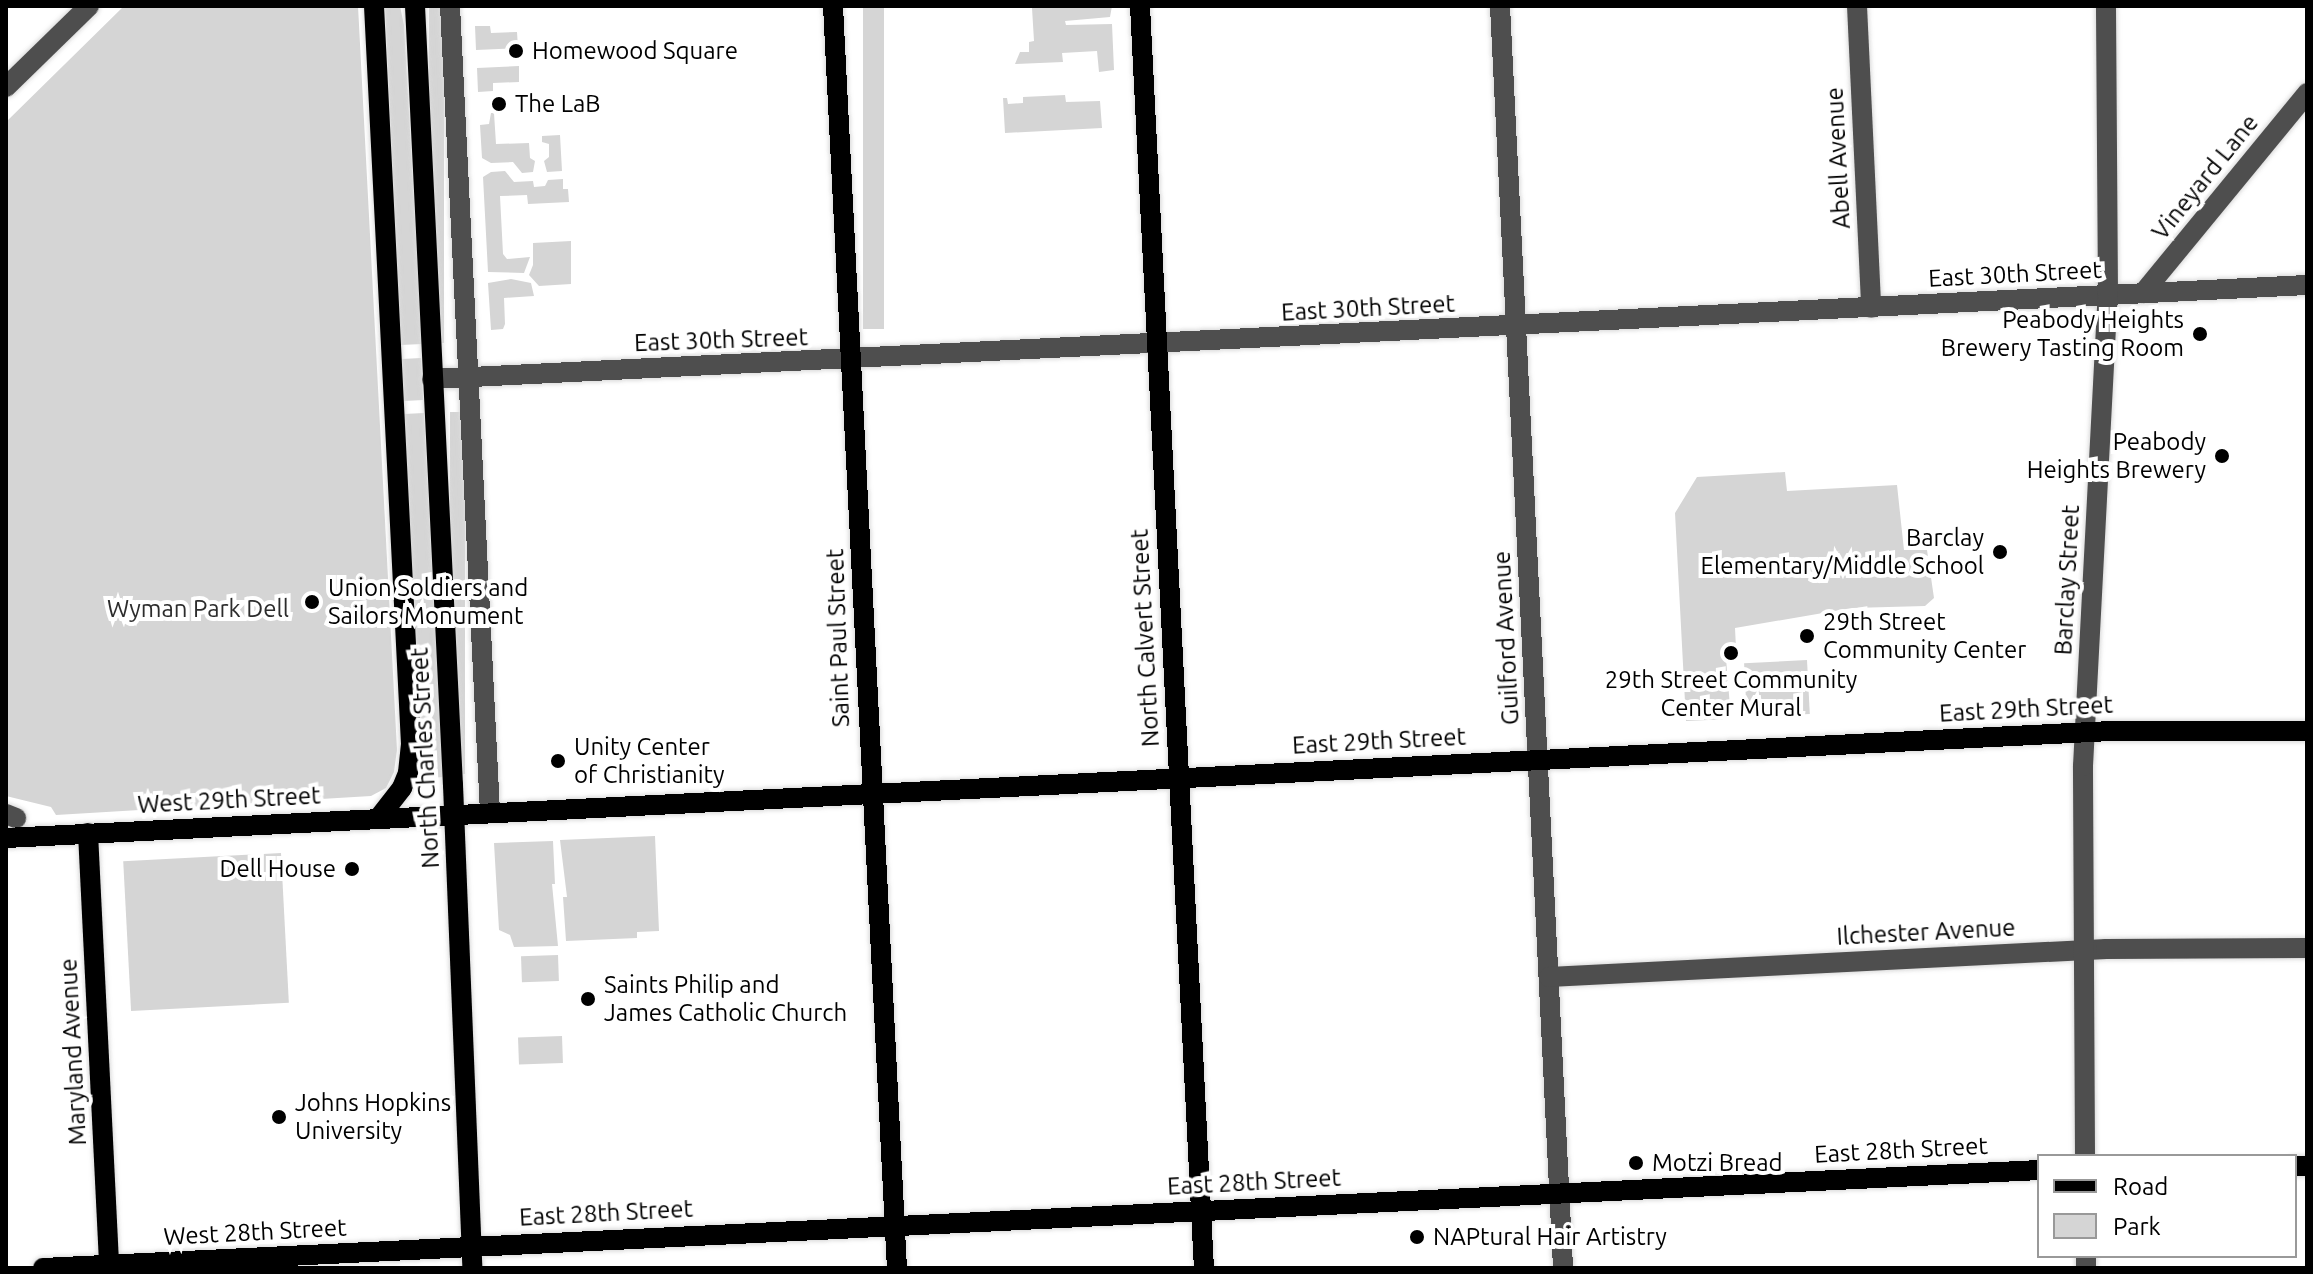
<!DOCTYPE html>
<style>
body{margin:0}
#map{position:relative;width:2313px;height:1274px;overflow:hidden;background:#fff;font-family:Ubuntu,sans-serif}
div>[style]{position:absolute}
.green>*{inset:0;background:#d5d5d5;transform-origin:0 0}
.roads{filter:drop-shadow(0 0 2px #dbdbdb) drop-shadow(0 0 2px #dbdbdb)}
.minor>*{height:20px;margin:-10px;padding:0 10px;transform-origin:10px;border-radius:10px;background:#4e4e4e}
.major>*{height:20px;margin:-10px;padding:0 10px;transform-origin:10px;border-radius:10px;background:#000}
.dots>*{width:22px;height:22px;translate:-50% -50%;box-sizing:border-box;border:4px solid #fff;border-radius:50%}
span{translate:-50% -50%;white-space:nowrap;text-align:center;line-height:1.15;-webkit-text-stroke:8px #fff;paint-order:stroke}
.poi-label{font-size:24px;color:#000}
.left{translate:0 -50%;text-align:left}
.right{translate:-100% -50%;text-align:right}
.street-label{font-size:24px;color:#000}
.park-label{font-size:24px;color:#2c2c2c}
.frame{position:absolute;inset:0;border:8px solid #000;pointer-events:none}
.legend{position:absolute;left:2037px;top:1154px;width:260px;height:104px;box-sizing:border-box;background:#fff;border:2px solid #999;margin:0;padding:10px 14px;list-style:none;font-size:24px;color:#000}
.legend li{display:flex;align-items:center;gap:16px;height:40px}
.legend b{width:40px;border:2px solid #999}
</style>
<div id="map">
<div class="green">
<div style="clip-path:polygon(124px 6px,358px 6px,397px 750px,394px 772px,386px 788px,371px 796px,56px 815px,51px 807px,6px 796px,6px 122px)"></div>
<div style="clip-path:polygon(385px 6px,400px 6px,404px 25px,422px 344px,401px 345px)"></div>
<div style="left:429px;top:6px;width:15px;height:337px"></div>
<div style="left:863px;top:6px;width:21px;height:323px"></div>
<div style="clip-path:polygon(1028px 6px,1112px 6px,1110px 17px,1065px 21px,1066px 25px,1112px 24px,1114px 70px,1099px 72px,1097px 51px,1062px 53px,1063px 62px,1015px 64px,1020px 52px,1029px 52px,1029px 42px,1034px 41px,1032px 8px)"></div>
<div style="clip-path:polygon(475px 26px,490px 26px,491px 33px,517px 32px,518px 48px,476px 50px)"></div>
<div style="clip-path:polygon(519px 66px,519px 82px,493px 83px,493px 91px,478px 92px,477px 68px)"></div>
<div style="clip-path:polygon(1065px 95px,1066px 102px,1100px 101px,1102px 128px,1005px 133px,1003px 98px,1007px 98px,1008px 104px,1023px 103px,1023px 97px)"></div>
<div style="clip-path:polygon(491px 113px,494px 113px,496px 144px,529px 143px,530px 158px,535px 161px,533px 172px,522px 173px,513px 162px,491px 163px,482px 158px,480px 125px,489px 124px)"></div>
<div style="clip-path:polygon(560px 135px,562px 171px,547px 172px,544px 161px,549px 157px,549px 144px,542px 142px,542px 136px)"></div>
<div style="clip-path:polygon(505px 171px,514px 182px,533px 181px,534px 187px,545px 186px,548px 180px,563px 179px,563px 189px,568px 189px,569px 202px,528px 204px,527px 195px,500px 196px,503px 254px,507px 259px,530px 257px,524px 273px,488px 272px,483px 177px,491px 172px)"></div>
<div style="clip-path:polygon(571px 241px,571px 284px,539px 286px,529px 275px,533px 265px,533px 243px)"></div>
<div style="clip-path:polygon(511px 279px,531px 283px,534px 296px,504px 298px,505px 324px,503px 329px,491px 330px,488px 283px)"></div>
<div style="left:421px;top:358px;width:42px;height:19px;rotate:87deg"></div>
<div style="left:450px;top:412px;width:15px;height:362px"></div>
<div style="clip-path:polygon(424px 413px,443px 777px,417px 779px,422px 756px,404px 414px)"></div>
<div style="clip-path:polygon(1785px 472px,1787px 491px,1897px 485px,1904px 550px,1927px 550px,1934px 598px,1925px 606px,1852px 608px,1735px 628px,1736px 648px,1726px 658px,1731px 719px,1686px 721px,1675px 513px,1697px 477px)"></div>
<div style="left:1807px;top:660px;width:54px;height:63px;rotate:87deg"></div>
<div style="clip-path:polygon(655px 836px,659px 931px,637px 932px,637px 938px,566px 941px,563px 897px,567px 897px,560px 840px)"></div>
<div style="clip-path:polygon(553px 841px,555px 884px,552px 884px,558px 946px,514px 947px,510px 935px,499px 930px,494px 843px)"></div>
<div style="left:281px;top:853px;width:150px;height:158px;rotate:87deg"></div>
<div style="left:558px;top:955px;width:26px;height:37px;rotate:88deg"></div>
<div style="left:562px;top:1036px;width:27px;height:44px;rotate:88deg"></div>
</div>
<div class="roads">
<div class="minor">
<div style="left:450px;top:6px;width:808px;rotate:87.16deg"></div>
<div style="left:1500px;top:6px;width:1264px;rotate:87.14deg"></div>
<div style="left:1857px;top:6px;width:302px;rotate:87.3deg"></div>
<div style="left:6px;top:87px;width:116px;rotate:-44.3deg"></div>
<div style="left:2143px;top:293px;width:259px;rotate:-50.6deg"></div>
<div style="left:432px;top:379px;width:1877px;rotate:-2.87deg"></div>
<div style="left:6px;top:814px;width:11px;rotate:22deg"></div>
<div style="left:1549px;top:977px;width:558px;rotate:-2.88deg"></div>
<div style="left:2106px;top:949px;width:201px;rotate:-0.3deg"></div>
<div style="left:2085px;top:1156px;width:390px;rotate:-90.3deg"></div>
<div style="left:2083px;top:766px;width:472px;rotate:-87deg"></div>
<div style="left:2108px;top:295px;width:289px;rotate:-90.4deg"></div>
<div style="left:2086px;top:1256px;width:12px;rotate:90deg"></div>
</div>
<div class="major">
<div style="left:374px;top:6px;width:739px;rotate:87.13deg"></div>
<div style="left:411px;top:744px;width:29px;rotate:96deg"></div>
<div style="left:408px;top:773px;width:16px;rotate:112deg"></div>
<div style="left:402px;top:788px;width:39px;rotate:128deg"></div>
<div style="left:415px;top:6px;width:780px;rotate:87.21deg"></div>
<div style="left:453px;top:785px;width:483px;rotate:87.7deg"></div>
<div style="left:833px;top:6px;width:1264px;rotate:87.1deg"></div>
<div style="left:1140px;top:6px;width:1264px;rotate:87.1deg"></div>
<div style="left:88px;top:833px;width:436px;rotate:87.2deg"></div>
<div style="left:6px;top:838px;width:2107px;rotate:-2.91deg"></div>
<div style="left:2110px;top:731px;width:197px"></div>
<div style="left:2295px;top:1166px;width:12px"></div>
<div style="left:43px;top:1268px;width:1998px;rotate:-2.81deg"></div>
</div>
</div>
<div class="dots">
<div style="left:516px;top:51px;background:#000"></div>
<div style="left:499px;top:104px;background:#000"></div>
<div style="left:2200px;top:334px;background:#000"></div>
<div style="left:2222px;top:456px;background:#000"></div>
<div style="left:2000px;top:552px;background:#000"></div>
<div style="left:312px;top:602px;background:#000"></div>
<div style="left:1807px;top:636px;background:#000"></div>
<div style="left:1731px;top:653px;background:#000"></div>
<div style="left:558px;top:761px;background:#000"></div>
<div style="left:352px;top:869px;background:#000"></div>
<div style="left:588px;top:999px;background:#000"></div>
<div style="left:279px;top:1117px;background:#000"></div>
<div style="left:1636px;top:1163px;background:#000"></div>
<div style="left:1417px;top:1237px;background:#000"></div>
</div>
<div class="poi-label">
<span class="left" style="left:532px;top:51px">Homewood Square</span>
<span class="left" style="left:515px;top:104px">The LaB</span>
<span class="right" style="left:2184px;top:334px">Peabody Heights<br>Brewery Tasting Room</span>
<span class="right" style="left:2206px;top:456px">Peabody<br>Heights Brewery</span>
<span class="right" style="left:1984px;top:552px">Barclay<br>Elementary/Middle School</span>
<span class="left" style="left:328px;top:602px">Union Soldiers and<br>Sailors Monument</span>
<span class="left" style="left:1823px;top:636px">29th Street<br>Community Center</span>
<span style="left:1731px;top:694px">29th Street Community<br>Center Mural</span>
<span class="left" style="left:574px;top:761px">Unity Center<br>of Christianity</span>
<span class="right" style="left:336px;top:869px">Dell House</span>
<span class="left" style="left:604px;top:999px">Saints Philip and<br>James Catholic Church</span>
<span class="left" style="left:295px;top:1117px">Johns Hopkins<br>University</span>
<span class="left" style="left:1652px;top:1163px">Motzi Bread</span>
<span class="left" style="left:1433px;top:1237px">NAPtural Hair Artistry</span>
</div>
<div class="street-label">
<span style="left:1838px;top:158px;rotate:-93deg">Abell Avenue</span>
<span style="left:2205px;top:177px;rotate:-51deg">Vineyard Lane</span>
<span style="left:2015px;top:274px;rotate:-3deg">East 30th Street</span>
<span style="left:1368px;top:308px;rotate:-3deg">East 30th Street</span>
<span style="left:721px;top:340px;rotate:-2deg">East 30th Street</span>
<span style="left:2067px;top:580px;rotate:-87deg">Barclay Street</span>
<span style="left:838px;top:638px;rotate:-92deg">Saint Paul Street</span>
<span style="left:1145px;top:638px;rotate:-93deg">North Calvert Street</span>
<span style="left:1506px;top:638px;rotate:-93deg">Guilford Avenue</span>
<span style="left:2026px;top:709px;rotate:-3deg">East 29th Street</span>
<span style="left:1379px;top:741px;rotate:-3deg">East 29th Street</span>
<span style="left:425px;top:758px;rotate:-93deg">North Charles Street</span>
<span style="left:229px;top:800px;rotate:-3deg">West 29th Street</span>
<span style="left:1926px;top:932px;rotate:-3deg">Ilchester Avenue</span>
<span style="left:73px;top:1052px;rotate:-93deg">Maryland Avenue</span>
<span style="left:1901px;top:1150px;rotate:-3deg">East 28th Street</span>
<span style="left:1254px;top:1182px;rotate:-3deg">East 28th Street</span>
<span style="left:606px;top:1213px;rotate:-3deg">East 28th Street</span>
<span style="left:255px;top:1232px;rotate:-3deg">West 28th Street</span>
</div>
<div class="park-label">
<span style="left:198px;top:609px">Wyman Park Dell</span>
</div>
<div class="frame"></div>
<ul class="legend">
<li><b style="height:10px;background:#000"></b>Road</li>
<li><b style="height:22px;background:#d5d5d5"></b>Park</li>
</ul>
</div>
